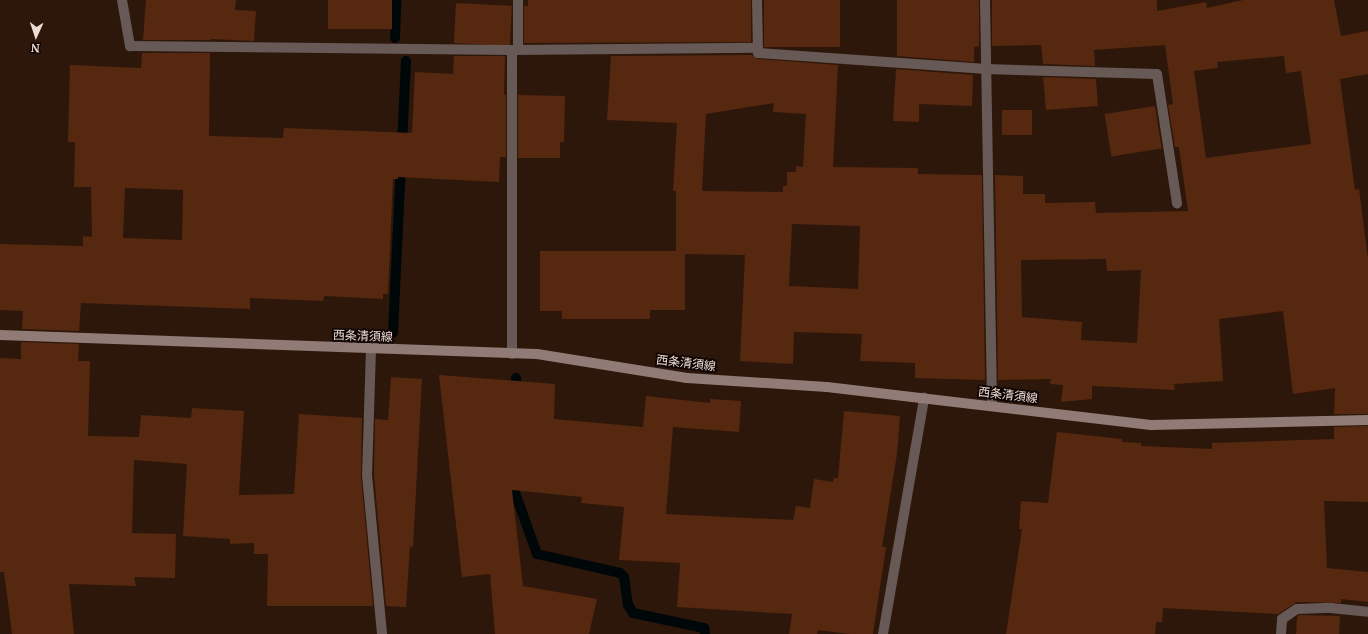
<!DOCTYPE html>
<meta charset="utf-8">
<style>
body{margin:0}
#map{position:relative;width:1368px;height:634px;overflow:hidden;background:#2d170b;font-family:Merriweather,"Noto Sans JP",serif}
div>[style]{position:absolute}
.stream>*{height:10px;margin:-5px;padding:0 5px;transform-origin:5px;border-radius:5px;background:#000709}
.building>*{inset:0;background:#56280f;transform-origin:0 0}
.service>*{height:10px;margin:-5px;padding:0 5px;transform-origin:5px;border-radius:5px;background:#675956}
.minor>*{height:10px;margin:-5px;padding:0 5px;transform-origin:5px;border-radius:5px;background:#675956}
.secondary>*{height:10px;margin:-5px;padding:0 5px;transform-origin:5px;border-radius:5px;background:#917b76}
span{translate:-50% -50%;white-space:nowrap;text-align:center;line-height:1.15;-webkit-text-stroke:3.5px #0e0503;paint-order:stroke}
.street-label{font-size:12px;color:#eeddd5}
.north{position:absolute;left:16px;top:16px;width:40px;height:40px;-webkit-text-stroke:3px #0e0503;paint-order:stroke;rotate:183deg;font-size:11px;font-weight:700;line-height:16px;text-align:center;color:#eeddd5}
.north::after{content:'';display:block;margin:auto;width:14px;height:18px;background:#eeddd5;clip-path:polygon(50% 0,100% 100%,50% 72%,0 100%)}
</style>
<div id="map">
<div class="stream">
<div style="left:395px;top:38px;width:38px;rotate:-88deg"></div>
<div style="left:402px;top:145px;width:84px;rotate:-87.3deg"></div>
<div style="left:393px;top:333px;width:170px;rotate:-87.3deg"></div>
<div style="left:516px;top:394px;width:16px;rotate:-90deg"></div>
<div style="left:513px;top:478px;width:9px;rotate:90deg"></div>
<div style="left:513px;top:487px;width:71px;rotate:70.3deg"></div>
<div style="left:537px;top:554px;width:85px;rotate:12.9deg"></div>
<div style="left:620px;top:573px;width:6px;rotate:45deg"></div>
<div style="left:624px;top:577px;width:28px;rotate:82deg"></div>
<div style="left:628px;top:605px;width:9px;rotate:58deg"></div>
<div style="left:633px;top:613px;width:73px;rotate:11.9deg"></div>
<div style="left:704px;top:628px;width:6px;rotate:81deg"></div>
</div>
<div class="building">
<div style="clip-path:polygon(146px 0,236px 0,235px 10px,256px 11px,254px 41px,211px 39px,211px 40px,143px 40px)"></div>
<div style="left:328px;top:0;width:64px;height:29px"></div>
<div style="clip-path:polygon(528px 0,751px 0,751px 42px,524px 43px,524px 6px,528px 6px)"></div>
<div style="left:764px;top:0;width:76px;height:47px"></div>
<div style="clip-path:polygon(897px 0,979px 0,979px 46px,974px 47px,974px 62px,897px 56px)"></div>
<div style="clip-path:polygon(evenodd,992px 0,1157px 0,1157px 11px,1206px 2px,1207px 8px,1243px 0,1334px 0,1341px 36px,1368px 31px,1368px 74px,1340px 79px,1355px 190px,1359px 189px,1368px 259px,1368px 414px,1334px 414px,1335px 388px,1293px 394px,1283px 311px,1219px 319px,1223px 381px,1174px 384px,1175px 390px,1092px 386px,1092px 399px,1061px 402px,1063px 385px,1050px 384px,1051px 379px,998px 380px,995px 175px,1023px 176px,1023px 194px,1045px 194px,1045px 203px,1095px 202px,1096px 213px,1188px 211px,1179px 147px,1175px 147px,1168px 105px,1173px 104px,1165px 45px,1094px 50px,1095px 66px,1043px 64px,1041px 45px,992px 46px,992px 0,1284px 56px,1286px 73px,1301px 71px,1311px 144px,1206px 158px,1194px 71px,1218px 68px,1217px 62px,1284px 56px,992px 0,1106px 259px,1107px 271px,1141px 270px,1137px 343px,1081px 340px,1082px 322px,1022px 317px,1021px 260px,1106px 259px)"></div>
<div style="left:456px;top:3px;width:56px;height:40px;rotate:3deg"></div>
<div style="clip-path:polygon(evenodd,142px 53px,210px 53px,209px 136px,283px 138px,284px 128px,412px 133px,415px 72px,453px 74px,454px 56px,505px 56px,504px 94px,506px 95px,506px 157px,500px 157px,499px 182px,398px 177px,398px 179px,393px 179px,388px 294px,383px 294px,383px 299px,324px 296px,323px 301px,250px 298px,250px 309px,81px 303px,79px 331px,22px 329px,23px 311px,0 310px,0 244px,83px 246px,83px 236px,92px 237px,91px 187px,74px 187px,75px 142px,68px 142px,70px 65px,141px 68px,142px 53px,125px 188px,183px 190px,182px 240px,123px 238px,125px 188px)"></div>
<div style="clip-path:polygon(evenodd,752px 55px,758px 59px,838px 65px,833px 167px,918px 168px,918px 174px,982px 175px,985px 380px,915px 378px,915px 363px,860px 361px,862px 334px,794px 332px,793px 364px,740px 361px,745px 255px,685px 254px,685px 310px,650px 310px,650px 319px,562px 319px,562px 311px,540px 311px,540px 251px,676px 251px,676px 191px,673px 191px,677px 123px,607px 120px,611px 56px,752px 55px,774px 103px,773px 112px,806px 114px,803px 167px,796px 166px,796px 172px,787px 172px,787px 186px,783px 186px,783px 192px,702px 191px,706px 114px,774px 103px,752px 55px,792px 224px,860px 226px,858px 289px,789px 286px,792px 224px)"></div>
<div style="clip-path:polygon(896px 69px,973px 75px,972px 106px,919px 104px,919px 122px,893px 121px)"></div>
<div style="clip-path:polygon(1043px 77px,1096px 79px,1098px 106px,1046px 110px)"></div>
<div style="clip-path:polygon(518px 95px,565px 96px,564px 142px,560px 142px,560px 158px,518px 158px)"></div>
<div style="left:1155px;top:106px;width:43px;height:51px;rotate:81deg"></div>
<div style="left:1032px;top:110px;width:25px;height:30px;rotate:90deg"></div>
<div style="clip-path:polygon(21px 342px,79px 344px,78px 361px,90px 361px,88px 436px,139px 437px,141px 415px,191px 418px,192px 408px,244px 411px,239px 495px,294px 494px,299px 414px,362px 418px,361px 476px,373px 606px,267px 606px,268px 554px,254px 554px,254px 543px,230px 544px,230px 539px,183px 536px,187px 464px,134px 460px,132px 533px,176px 534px,175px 578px,134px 577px,136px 586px,69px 584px,74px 634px,12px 634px,4px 572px,0 572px,0 358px,21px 359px)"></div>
<div style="clip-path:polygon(439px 375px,555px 384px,554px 419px,643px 427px,646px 396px,710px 403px,710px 399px,741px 401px,739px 432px,673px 427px,666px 514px,793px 520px,796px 506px,810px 508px,814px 479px,833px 482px,834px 478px,838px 478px,844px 411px,900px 416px,897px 454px,882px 547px,886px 547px,873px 634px,849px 634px,818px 630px,817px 634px,789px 634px,792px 614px,677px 607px,680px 563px,619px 560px,624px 507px,581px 503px,582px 497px,512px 490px,523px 586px,597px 599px,589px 634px,495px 634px,490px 574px,462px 577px)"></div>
<div style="clip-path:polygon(391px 377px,422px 379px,413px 547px,410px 546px,406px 607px,386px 606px,374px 475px,375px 419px,388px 420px)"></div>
<div style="clip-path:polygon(1368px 426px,1368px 502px,1324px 501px,1327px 568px,1368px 572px,1368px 602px,1341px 599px,1341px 603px,1297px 602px,1278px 614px,1163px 608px,1162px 622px,1156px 622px,1155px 634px,1006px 634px,1022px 529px,1019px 529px,1021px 501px,1048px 503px,1057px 432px,1122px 439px,1122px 442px,1141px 443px,1141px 446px,1212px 449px,1212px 443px,1334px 439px,1334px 427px)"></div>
<div style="clip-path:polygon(1299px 615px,1340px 616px,1339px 634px,1296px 634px,1297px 617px)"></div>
</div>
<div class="service">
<div style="left:986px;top:69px;width:171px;rotate:1.7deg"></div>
<div style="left:1157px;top:74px;width:131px;rotate:81.2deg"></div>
</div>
<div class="minor">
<div style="left:122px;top:0;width:47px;rotate:80.1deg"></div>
<div style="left:130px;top:46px;width:382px;rotate:0.6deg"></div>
<div style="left:512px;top:50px;width:246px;rotate:-0.5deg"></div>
<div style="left:518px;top:0;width:49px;rotate:90deg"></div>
<div style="left:757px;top:0;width:53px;rotate:88.9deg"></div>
<div style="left:758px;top:53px;width:229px;rotate:4deg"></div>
<div style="left:985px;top:0;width:406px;rotate:89deg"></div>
<div style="left:371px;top:349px;width:126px;rotate:91.8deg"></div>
<div style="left:367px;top:475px;width:160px;rotate:84.6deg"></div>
<div style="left:512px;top:354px;width:304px;rotate:-90deg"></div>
<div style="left:883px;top:634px;width:240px;rotate:-80.1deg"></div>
<div style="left:1281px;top:634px;width:15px;rotate:-86deg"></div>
<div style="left:1282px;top:619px;width:18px;rotate:-34deg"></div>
<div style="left:1297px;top:609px;width:34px;rotate:-2deg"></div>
<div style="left:1331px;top:608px;width:37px;rotate:6deg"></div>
</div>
<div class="secondary">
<div style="left:0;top:335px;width:537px;rotate:2.03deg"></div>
<div style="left:537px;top:354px;width:152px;rotate:9.1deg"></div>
<div style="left:687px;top:378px;width:140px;rotate:3.7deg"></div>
<div style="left:827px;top:387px;width:326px;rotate:6.7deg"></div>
<div style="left:1151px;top:425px;width:217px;rotate:-1.3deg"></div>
</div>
<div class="street-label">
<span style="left:363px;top:336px;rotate:2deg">西条清須線</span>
<span style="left:686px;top:363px;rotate:7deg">西条清須線</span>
<span style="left:1008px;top:395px;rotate:7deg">西条清須線</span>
</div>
<div class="north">N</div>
</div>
